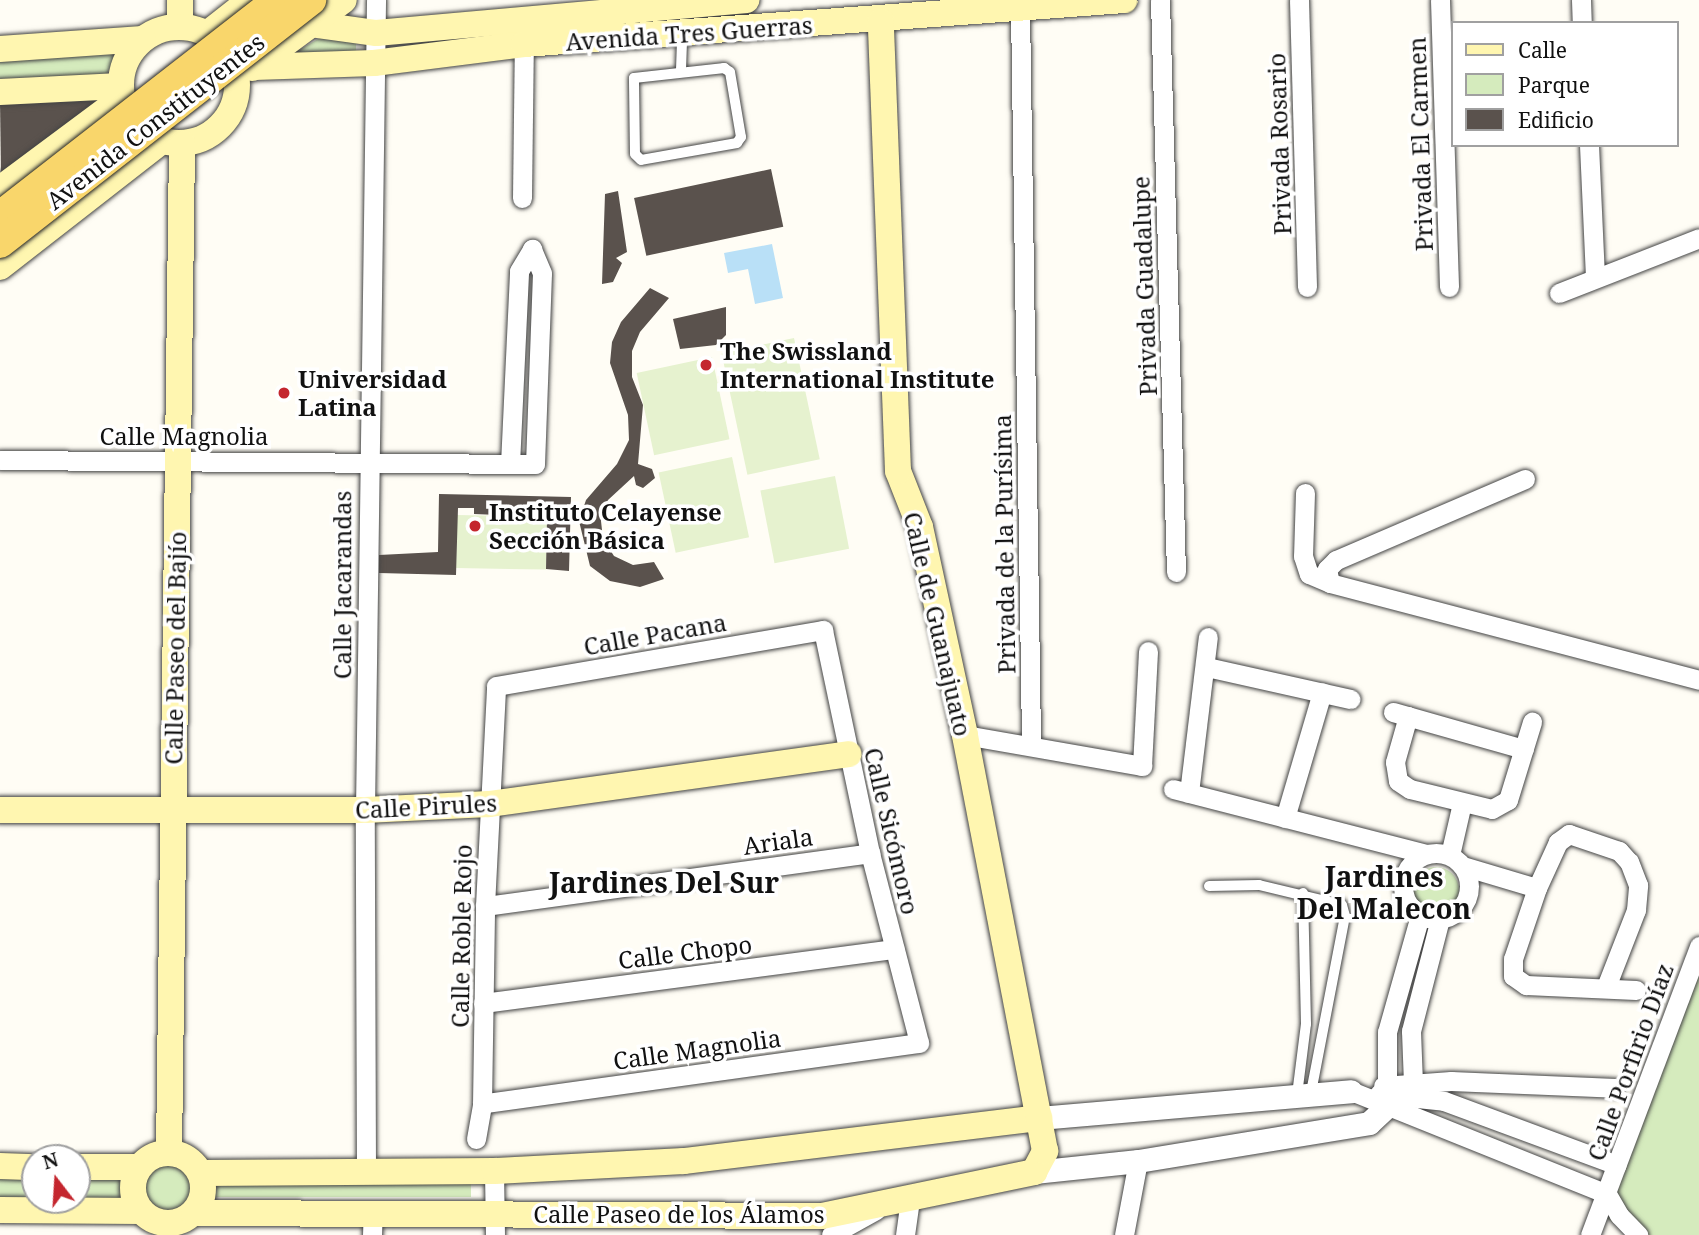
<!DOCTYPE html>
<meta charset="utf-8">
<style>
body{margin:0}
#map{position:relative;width:1699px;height:1235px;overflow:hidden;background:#fffdf5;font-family:"Noto Serif",serif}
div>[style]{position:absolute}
.green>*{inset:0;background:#d5ebbd;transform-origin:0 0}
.round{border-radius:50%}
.pitch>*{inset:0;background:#e6f2cf;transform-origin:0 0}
.water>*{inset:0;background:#b9e0f7}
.building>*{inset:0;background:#5a524d;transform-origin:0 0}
.roads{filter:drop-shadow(0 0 2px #444) drop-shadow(0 0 2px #444)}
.service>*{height:10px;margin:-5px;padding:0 5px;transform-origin:5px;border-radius:5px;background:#fff}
.minor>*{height:19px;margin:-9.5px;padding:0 9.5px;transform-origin:9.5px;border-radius:9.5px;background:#fff}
.minor>.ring{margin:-9.5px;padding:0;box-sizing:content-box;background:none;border:19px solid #fff;border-radius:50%}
.tertiary>*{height:23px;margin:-11.5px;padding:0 11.5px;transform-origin:11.5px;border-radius:11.5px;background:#fff}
.secondary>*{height:26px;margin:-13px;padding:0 13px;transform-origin:13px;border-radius:13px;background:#fff6b0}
.secondary>.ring{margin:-13px;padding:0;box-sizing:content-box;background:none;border:26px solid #fff6b0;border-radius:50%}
.bridges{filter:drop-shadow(0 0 2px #222) drop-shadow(0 0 2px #222)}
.primary-bridge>*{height:30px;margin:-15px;padding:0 15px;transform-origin:15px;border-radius:15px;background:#f9d66b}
.dots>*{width:19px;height:19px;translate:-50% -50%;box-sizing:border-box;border:4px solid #fff;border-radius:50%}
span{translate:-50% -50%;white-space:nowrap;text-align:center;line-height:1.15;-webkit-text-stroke:7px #fff;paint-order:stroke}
.street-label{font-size:24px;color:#111}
.poi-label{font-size:24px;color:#111;font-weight:700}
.left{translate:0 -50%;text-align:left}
.quarter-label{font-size:28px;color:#111;font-weight:700}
.legend{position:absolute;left:1451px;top:21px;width:228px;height:126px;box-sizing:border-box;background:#fff;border:2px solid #a0a0a0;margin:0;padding:9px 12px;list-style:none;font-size:21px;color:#111}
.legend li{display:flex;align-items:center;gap:14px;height:35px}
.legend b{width:35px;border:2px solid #a0a0a0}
.north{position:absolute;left:21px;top:1144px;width:70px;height:70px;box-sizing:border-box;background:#fff;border:2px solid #a0a0a0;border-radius:50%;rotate:343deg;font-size:19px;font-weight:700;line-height:28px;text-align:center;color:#111}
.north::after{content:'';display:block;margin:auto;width:24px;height:32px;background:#c4262e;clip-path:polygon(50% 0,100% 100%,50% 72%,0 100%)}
</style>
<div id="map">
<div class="green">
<div style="clip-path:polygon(327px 34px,356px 42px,356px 53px,290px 55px)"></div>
<div style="clip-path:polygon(119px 47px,106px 76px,0 82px,0 57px)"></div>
<div class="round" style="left:1413px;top:867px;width:46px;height:46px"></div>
<div style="clip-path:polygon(1699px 948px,1699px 1235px,1632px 1235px,1591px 1208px)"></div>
<div class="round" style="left:141px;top:1162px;width:50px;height:50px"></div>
<div style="left:0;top:1172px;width:35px;height:26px;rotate:2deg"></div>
<div style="left:77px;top:1173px;width:45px;height:26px"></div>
<div style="left:209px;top:1180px;width:262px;height:17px"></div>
</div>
<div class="pitch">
<div style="left:794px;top:338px;width:124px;height:74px;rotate:78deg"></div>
<div style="left:712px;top:357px;width:84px;height:77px;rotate:78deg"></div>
<div style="left:732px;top:457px;width:82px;height:75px;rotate:78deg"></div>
<div style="left:835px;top:476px;width:74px;height:76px;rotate:79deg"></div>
<div style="left:457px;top:515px;width:90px;height:53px;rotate:1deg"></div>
</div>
<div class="water">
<div style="clip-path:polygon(772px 244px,783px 298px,755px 304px,748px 269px,728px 273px,724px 253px)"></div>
</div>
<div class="building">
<div style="clip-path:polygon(107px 96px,1px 177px,0 101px)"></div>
<div style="left:771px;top:169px;width:59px;height:140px;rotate:78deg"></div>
<div style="clip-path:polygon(618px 191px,627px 252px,616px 258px,622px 263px,613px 282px,602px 284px,605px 194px)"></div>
<div style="clip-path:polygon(650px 288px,669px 298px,640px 332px,632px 351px,632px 377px,643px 405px,638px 464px,652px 469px,655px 478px,643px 488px,636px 485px,634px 476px,608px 500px,601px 521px,603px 539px,614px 556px,633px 565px,654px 562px,664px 579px,640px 587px,610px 581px,590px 566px,579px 521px,586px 500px,617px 464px,629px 440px,628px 415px,610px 363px,612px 342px,621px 322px)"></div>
<div style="clip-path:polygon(726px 307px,726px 335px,716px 345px,680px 349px,673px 319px)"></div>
<div style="clip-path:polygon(439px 494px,571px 497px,569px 571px,546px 569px,547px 517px,474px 514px,474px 508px,458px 508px,456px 575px,379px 573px,379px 555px,438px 552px)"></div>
</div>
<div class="roads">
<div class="service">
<div style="left:724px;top:68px;width:7px;rotate:34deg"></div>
<div style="left:730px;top:72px;width:66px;rotate:80.4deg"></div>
<div style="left:741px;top:137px;width:7px;rotate:124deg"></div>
<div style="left:737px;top:143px;width:97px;rotate:170deg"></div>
<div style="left:641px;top:160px;width:8px;rotate:-135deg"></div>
<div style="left:635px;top:154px;width:76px;rotate:-90.8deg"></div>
<div style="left:634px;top:78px;width:91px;rotate:-6.3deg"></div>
<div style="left:681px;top:70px;width:36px;rotate:-88deg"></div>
<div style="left:1209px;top:886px;width:50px;rotate:-1.1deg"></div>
<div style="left:1259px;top:885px;width:85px;rotate:13.5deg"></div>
<div style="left:1342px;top:905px;width:11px;rotate:75deg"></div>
<div style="left:1345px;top:916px;width:180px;rotate:100.9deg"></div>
<div style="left:1297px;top:1095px;width:72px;rotate:-82.8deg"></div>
<div style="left:1306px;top:1024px;width:131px;rotate:-91.3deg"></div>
</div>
<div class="minor">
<div style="left:1160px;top:0;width:572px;rotate:88.4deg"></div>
<div style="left:1299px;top:0;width:287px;rotate:88.4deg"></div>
<div style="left:1440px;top:0;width:287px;rotate:88.2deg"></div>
<div style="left:1581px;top:0;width:23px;rotate:88deg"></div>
<div style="left:1020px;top:8px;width:736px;rotate:89.14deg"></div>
<div style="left:1589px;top:145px;width:133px;rotate:87.4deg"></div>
<div style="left:522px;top:198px;width:154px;rotate:-89.3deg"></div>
<div style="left:1559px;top:293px;width:150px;rotate:-21.4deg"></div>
<div style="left:0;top:460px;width:535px;rotate:0.43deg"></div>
<div style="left:535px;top:464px;width:191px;rotate:-87.9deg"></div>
<div style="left:542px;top:273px;width:26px;rotate:-113deg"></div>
<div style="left:510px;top:464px;width:193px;rotate:-87.3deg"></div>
<div style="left:519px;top:271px;width:26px;rotate:-59deg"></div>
<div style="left:1525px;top:479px;width:206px;rotate:156.8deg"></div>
<div style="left:1336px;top:560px;width:13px;rotate:135deg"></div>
<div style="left:1327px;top:569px;width:14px;rotate:78deg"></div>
<div style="left:1330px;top:583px;width:382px;rotate:14.7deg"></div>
<div style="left:1305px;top:493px;width:63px;rotate:91.8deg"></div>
<div style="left:1303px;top:556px;width:19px;rotate:72deg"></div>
<div style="left:1309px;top:574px;width:23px;rotate:23deg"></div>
<div style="left:1207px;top:667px;width:147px;rotate:12.6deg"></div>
<div style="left:1393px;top:712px;width:136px;rotate:15.8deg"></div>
<div style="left:1408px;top:716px;width:48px;rotate:105.8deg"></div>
<div style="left:1395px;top:762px;width:19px;rotate:81deg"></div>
<div style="left:1398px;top:781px;width:14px;rotate:34deg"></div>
<div style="left:1410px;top:789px;width:84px;rotate:13.7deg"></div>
<div style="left:1492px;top:809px;width:18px;rotate:-29deg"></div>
<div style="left:1508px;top:800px;width:82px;rotate:-72.9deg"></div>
<div style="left:965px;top:735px;width:180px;rotate:9.9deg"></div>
<div style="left:1142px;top:766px;width:115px;rotate:-87deg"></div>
<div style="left:1173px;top:789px;width:261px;rotate:14.4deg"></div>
<div style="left:1189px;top:793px;width:157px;rotate:-83.1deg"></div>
<div style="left:1285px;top:818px;width:131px;rotate:-73.6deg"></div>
<div class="ring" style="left:1403px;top:853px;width:47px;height:47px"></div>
<div style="left:1450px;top:855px;width:53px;rotate:-77deg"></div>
<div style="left:1463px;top:866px;width:77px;rotate:16.6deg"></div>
<div style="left:485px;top:906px;width:389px;rotate:-7.8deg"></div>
<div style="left:1606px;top:987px;width:83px;rotate:-68.7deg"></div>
<div style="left:1636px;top:910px;width:25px;rotate:-85deg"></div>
<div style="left:1638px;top:885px;width:25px;rotate:-111deg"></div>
<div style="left:1629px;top:862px;width:15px;rotate:-132deg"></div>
<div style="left:1619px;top:851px;width:53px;rotate:-161.2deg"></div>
<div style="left:1569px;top:834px;width:14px;rotate:144deg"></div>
<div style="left:1558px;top:842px;width:51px;rotate:114.5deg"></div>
<div style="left:1537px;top:888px;width:75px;rotate:108.7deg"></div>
<div style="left:1513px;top:959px;width:17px;rotate:90deg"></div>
<div style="left:1513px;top:976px;width:16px;rotate:35deg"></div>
<div style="left:1526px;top:985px;width:110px;rotate:2.6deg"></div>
<div style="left:483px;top:1003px;width:415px;rotate:-7.5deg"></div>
<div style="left:1413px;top:1083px;width:52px;rotate:-92.2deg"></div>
<div style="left:1411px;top:1031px;width:116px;rotate:-75.5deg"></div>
<div style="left:1387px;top:1085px;width:53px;rotate:-90deg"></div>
<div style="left:1387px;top:1032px;width:122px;rotate:-74.2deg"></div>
<div style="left:1383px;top:1086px;width:68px;rotate:-4.2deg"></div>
<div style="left:1451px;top:1081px;width:164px;rotate:2.4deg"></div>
<div style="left:1351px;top:1091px;width:276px;rotate:21.9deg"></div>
<div style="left:1607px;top:1194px;width:24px;rotate:60deg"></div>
<div style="left:1619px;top:1215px;width:28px;rotate:46deg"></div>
<div style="left:1379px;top:1094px;width:65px;rotate:6.1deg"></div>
<div style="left:1444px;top:1101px;width:184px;rotate:20.3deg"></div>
<div style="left:476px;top:1139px;width:36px;rotate:-80deg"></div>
<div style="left:482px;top:1104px;width:198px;rotate:-89.1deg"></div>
<div style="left:485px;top:906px;width:220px;rotate:-87.1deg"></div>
<div style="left:496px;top:686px;width:332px;rotate:-9.7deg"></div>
<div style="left:823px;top:630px;width:228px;rotate:78.1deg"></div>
<div style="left:870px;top:853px;width:196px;rotate:75.5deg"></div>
<div style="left:919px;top:1043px;width:441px;rotate:172.1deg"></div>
<div style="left:366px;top:1171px;width:361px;rotate:-90.2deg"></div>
<div style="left:365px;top:810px;width:810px;rotate:-89.22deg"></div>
<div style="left:494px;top:1171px;width:64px;rotate:89.1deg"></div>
<div style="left:372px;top:1235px;width:24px;rotate:-88deg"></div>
<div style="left:831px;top:1235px;width:51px;rotate:-29.1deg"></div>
<div style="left:905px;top:1235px;width:34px;rotate:-82deg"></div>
<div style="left:1124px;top:1235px;width:75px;rotate:-79.3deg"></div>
<div style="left:1590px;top:1235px;width:309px;rotate:-69.3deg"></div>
</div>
<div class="tertiary">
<div style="left:1039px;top:1118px;width:313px;rotate:-4.9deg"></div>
<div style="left:1034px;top:1172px;width:105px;rotate:-6deg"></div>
<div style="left:1138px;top:1161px;width:234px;rotate:-9.3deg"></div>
<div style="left:1369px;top:1123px;width:26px;rotate:-43deg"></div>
</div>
<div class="secondary">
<div style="left:180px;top:0;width:27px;rotate:90deg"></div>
<div style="left:311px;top:24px;width:66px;rotate:7.9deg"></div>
<div style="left:376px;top:33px;width:372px;rotate:-5.1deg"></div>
<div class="ring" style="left:121px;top:27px;width:90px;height:90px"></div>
<div style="left:207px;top:34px;width:55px;rotate:-38.3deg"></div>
<div style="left:0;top:49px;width:143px;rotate:-4deg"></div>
<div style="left:254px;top:67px;width:120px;rotate:-1.9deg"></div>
<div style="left:374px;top:63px;width:151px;rotate:-7.2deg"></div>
<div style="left:524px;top:44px;width:602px;rotate:-4.19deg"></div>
<div style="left:252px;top:68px;width:114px;rotate:-36.5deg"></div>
<div style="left:0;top:92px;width:120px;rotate:-2.9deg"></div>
<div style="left:0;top:189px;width:152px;rotate:-36.7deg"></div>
<div style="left:0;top:267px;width:205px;rotate:-37.9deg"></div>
<div style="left:0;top:810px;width:365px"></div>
<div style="left:365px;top:810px;width:124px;rotate:-2.8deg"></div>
<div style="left:489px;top:804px;width:363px;rotate:-7.9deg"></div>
<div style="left:169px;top:1152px;width:1009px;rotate:-89.26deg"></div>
<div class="ring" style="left:133px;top:1153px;width:44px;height:44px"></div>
<div style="left:0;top:1166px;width:35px;rotate:2deg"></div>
<div style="left:77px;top:1167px;width:62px"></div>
<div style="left:201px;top:1173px;width:293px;rotate:-0.4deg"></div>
<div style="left:494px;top:1171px;width:190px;rotate:-3deg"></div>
<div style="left:684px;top:1161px;width:358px;rotate:-6.9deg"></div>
<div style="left:0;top:1210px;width:141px;rotate:0.4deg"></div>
<div style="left:194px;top:1213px;width:628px;rotate:0.27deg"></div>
<div style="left:822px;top:1216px;width:217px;rotate:-11.7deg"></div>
<div style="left:1034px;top:1172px;width:24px;rotate:-62deg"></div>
<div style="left:1045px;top:1151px;width:424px;rotate:-100.9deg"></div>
<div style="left:965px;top:735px;width:213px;rotate:-102.2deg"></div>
<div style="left:920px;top:527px;width:60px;rotate:-111.4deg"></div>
<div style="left:898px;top:471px;width:450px;rotate:-92.2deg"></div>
</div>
</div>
<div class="bridges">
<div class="primary-bridge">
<div style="left:0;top:216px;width:351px;rotate:-37.9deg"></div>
<div style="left:0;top:243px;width:395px;rotate:-38deg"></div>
</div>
</div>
<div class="dots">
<div style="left:706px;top:365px;background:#c4262e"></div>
<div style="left:284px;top:393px;background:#c4262e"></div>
<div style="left:475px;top:526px;background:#c4262e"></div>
</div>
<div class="street-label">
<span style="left:689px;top:33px;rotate:-4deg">Avenida Tres Guerras</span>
<span style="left:155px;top:121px;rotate:-38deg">Avenida Constituyentes</span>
<span style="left:1279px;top:144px;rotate:-92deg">Privada Rosario</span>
<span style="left:1420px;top:144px;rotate:-92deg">Privada El Carmen</span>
<span style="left:1144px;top:286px;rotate:-92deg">Privada Guadalupe</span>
<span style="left:184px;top:436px">Calle Magnolia</span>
<span style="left:1004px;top:544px;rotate:-91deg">Privada de la Purísima</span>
<span style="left:342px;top:585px;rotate:-90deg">Calle Jacarandas</span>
<span style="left:938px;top:624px;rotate:77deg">Calle de Guanajuato</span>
<span style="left:655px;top:634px;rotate:-10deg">Calle Pacana</span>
<span style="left:175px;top:648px;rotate:-89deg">Calle Paseo del Bajío</span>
<span style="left:426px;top:806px;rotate:-3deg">Calle Pirules</span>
<span style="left:892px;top:831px;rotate:77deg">Calle Sicómoro</span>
<span style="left:778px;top:841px;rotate:-8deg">Ariala</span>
<span style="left:461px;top:936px;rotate:-89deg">Calle Roble Rojo</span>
<span style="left:685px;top:952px;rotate:-7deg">Calle Chopo</span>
<span style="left:697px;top:1049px;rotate:-8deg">Calle Magnolia</span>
<span style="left:1630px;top:1062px;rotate:-70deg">Calle Porfirio Díaz</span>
<span style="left:679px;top:1214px">Calle Paseo de los Álamos</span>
</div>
<div class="poi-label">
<span class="left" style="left:720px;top:365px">The Swissland<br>International Institute</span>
<span class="left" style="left:298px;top:393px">Universidad<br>Latina</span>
<span class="left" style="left:489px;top:526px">Instituto Celayense<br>Sección Básica</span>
</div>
<div class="quarter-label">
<span style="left:1384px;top:892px">Jardines<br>Del Malecon</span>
<span style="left:664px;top:882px">Jardines Del Sur</span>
</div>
<ul class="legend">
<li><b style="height:9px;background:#fff6b0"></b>Calle</li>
<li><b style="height:19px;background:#d5ebbd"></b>Parque</li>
<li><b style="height:19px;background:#5a524d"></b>Edificio</li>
</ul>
<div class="north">N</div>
</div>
